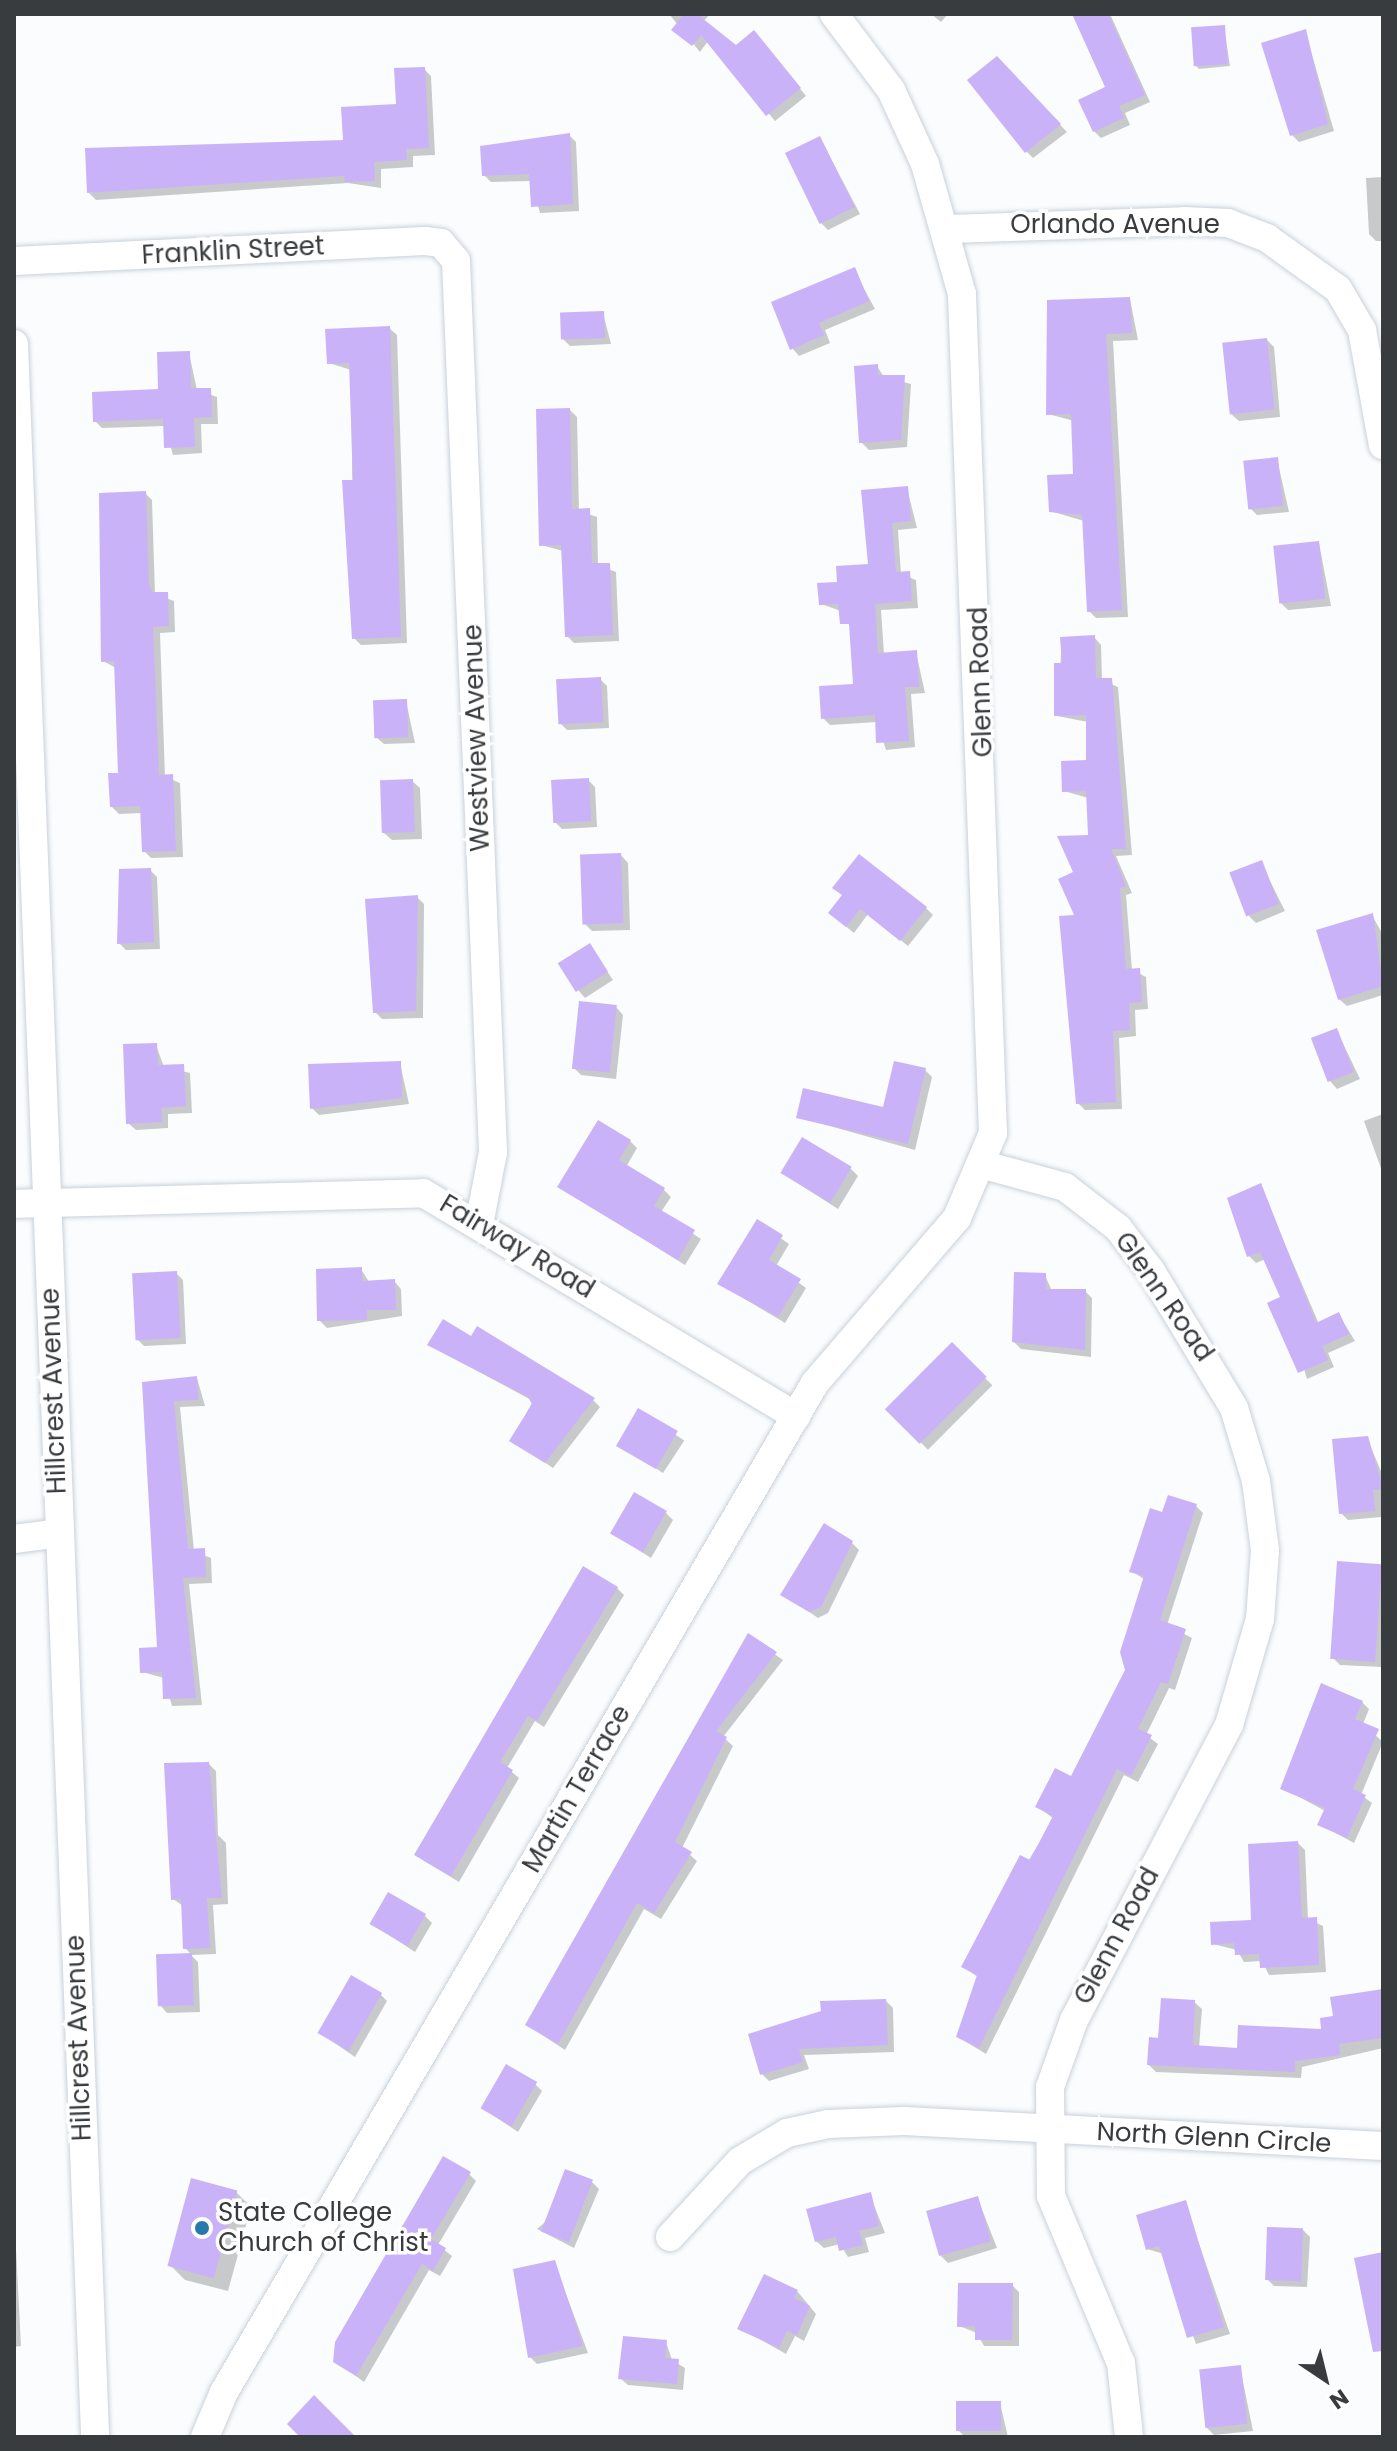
<!DOCTYPE html>
<style>
body{margin:0}
#map{position:relative;width:1397px;height:2451px;overflow:hidden;background:#fafcfd;font-family:Poppins,sans-serif}
div>[style]{position:absolute}
.shadow>*{inset:0;background:#0003;transform-origin:0 0}
.building>*{inset:0;background:#cab2f8;transform-origin:0 0}
.roads{filter:drop-shadow(0 0 2px #c9d1d9) drop-shadow(0 0 2px #c9d1d9)}
.minor>*{height:28px;margin:-14px;padding:0 14px;transform-origin:14px;border-radius:14px;background:#fff}
.dots>*{width:22px;height:22px;translate:-50% -50%;box-sizing:border-box;border:4px solid #fff;border-radius:50%}
span{translate:-50% -50%;white-space:nowrap;text-align:center;line-height:1.15;-webkit-text-stroke:7px #fff;paint-order:stroke}
.street-label{font-size:26px;color:#393c3f}
.poi-label{font-size:26px;color:#393c3f}
.left{translate:0 -50%;text-align:left}
.frame{position:absolute;inset:0;border:16px solid #393c3f;pointer-events:none}
.north{position:absolute;left:1285px;top:2339px;width:80px;height:80px;-webkit-text-stroke:6px #fff;paint-order:stroke;rotate:145deg;font-size:22px;font-weight:700;line-height:32px;text-align:center;color:#393c3f}
.north::after{content:'';display:block;margin:auto;width:28px;height:36px;background:#393c3f;clip-path:polygon(50% 0,100% 100%,50% 72%,0 100%)}
</style>
<div id="map">
<div class="shadow">
<div style="clip-path:polygon(669px 14px,710px 14px,703px 22px,736px 48px,761px 40px,806px 96px,775px 121px,708px 41px,700px 52px)"></div>
<div style="clip-path:polygon(931px 14px,948px 14px,941px 22px)"></div>
<div style="clip-path:polygon(1083px 14px,1110px 14px,1150px 102px,1125px 113px,1130px 125px,1101px 138px,1094px 131px,1108px 88px)"></div>
<div style="clip-path:polygon(1224px 27px,1230px 66px,1199px 69px,1196px 66px)"></div>
<div style="clip-path:polygon(1305px 31px,1334px 131px,1299px 142px,1292px 135px)"></div>
<div style="clip-path:polygon(997px 59px,1067px 132px,1033px 158px,1026px 151px)"></div>
<div style="clip-path:polygon(424px 69px,431px 76px,435px 155px,413px 156px,413px 167px,381px 169px,381px 188px,348px 183px,96px 200px,89px 193px,345px 142px,398px 106px)"></div>
<div style="clip-path:polygon(569px 135px,576px 142px,579px 211px,540px 213px,531px 181px,491px 182px,484px 175px)"></div>
<div style="clip-path:polygon(820px 138px,860px 214px,828px 230px,821px 223px)"></div>
<div style="clip-path:polygon(1383px 177px,1383px 241px,1376px 241px,1369px 234px,1366px 178px)"></div>
<div style="clip-path:polygon(854px 270px,875px 309px,825px 330px,830px 343px,799px 356px,792px 348px)"></div>
<div style="clip-path:polygon(1130px 299px,1138px 340px,1113px 341px,1128px 617px,1096px 618px,1089px 611px,1084px 521px,1050px 511px,1075px 476px,1074px 421px,1048px 414px)"></div>
<div style="clip-path:polygon(603px 313px,611px 344px,570px 346px,563px 339px)"></div>
<div style="clip-path:polygon(389px 328px,397px 335px,407px 643px,361px 645px,354px 638px,351px 370px,329px 363px)"></div>
<div style="clip-path:polygon(1267px 340px,1274px 347px,1280px 417px,1239px 421px,1231px 414px)"></div>
<div style="clip-path:polygon(189px 353px,197px 390px,217px 397px,218px 424px,201px 424px,202px 453px,173px 455px,165px 426px,102px 428px,95px 421px,160px 391px)"></div>
<div style="clip-path:polygon(877px 366px,884px 377px,911px 384px,907px 447px,869px 450px,861px 442px)"></div>
<div style="clip-path:polygon(570px 410px,577px 417px,579px 511px,597px 517px,598px 565px,616px 572px,619px 641px,574px 643px,567px 636px,563px 551px,541px 545px)"></div>
<div style="clip-path:polygon(1277px 459px,1289px 512px,1257px 515px,1250px 508px)"></div>
<div style="clip-path:polygon(907px 488px,917px 528px,898px 530px,901px 574px,916px 580px,918px 608px,881px 610px,884px 654px,916px 652px,925px 693px,911px 694px,915px 747px,886px 750px,877px 722px,830px 725px,823px 718px,855px 686px,852px 630px,841px 611px,821px 604px,870px 566px)"></div>
<div style="clip-path:polygon(145px 493px,152px 500px,155px 594px,174px 601px,175px 632px,160px 633px,165px 777px,180px 783px,183px 857px,151px 858px,144px 851px,142px 813px,119px 814px,111px 806px,120px 775px,116px 668px,103px 661px)"></div>
<div style="clip-path:polygon(1319px 543px,1331px 606px,1288px 610px,1281px 603px)"></div>
<div style="clip-path:polygon(1094px 637px,1101px 645px,1102px 680px,1118px 687px,1132px 855px,1116px 856px,1132px 893px,1126px 895px,1132px 970px,1146px 977px,1148px 1009px,1135px 1010px,1136px 1036px,1119px 1038px,1122px 1109px,1085px 1110px,1078px 1103px,1076px 873px,1090px 837px,1088px 798px,1064px 791px,1089px 762px,1088px 722px,1057px 716px,1062px 639px)"></div>
<div style="clip-path:polygon(600px 679px,607px 686px,609px 728px,567px 730px,560px 723px)"></div>
<div style="clip-path:polygon(406px 701px,415px 743px,384px 744px,376px 737px)"></div>
<div style="clip-path:polygon(588px 780px,595px 787px,597px 827px,562px 829px,555px 822px)"></div>
<div style="clip-path:polygon(412px 781px,420px 788px,422px 839px,392px 840px,384px 833px)"></div>
<div style="clip-path:polygon(621px 855px,628px 863px,630px 930px,592px 931px,585px 924px)"></div>
<div style="clip-path:polygon(1261px 863px,1285px 911px,1256px 923px,1249px 916px)"></div>
<div style="clip-path:polygon(150px 870px,157px 877px,160px 949px,126px 950px,119px 943px)"></div>
<div style="clip-path:polygon(844px 896px,926px 908px,933px 915px,908px 946px,868px 914px,854px 933px,838px 920px)"></div>
<div style="clip-path:polygon(417px 897px,424px 904px,423px 1018px,382px 1019px,375px 1012px)"></div>
<div style="clip-path:polygon(1372px 915px,1383px 935px,1383px 995px,1347px 1006px,1339px 999px)"></div>
<div style="clip-path:polygon(590px 946px,613px 980px,585px 998px,578px 990px)"></div>
<div style="clip-path:polygon(616px 1007px,623px 1015px,616px 1079px,581px 1075px,574px 1068px)"></div>
<div style="clip-path:polygon(1337px 1031px,1360px 1079px,1337px 1089px,1330px 1081px)"></div>
<div style="clip-path:polygon(156px 1045px,164px 1067px,190px 1073px,192px 1113px,168px 1114px,168px 1128px,136px 1130px,128px 1123px)"></div>
<div style="clip-path:polygon(400px 1063px,409px 1104px,319px 1115px,312px 1108px)"></div>
<div style="clip-path:polygon(925px 1070px,932px 1077px,915px 1150px,798px 1117px,884px 1110px)"></div>
<div style="clip-path:polygon(1383px 1114px,1383px 1174px,1364px 1121px)"></div>
<div style="clip-path:polygon(630px 1141px,637px 1148px,626px 1167px,664px 1190px,671px 1197px,661px 1212px,701px 1239px,685px 1265px,560px 1187px)"></div>
<div style="clip-path:polygon(851px 1169px,858px 1176px,838px 1209px,782px 1173px)"></div>
<div style="clip-path:polygon(1260px 1186px,1319px 1324px,1339px 1315px,1355px 1341px,1328px 1353px,1334px 1367px,1307px 1379px,1283px 1298px,1266px 1259px,1256px 1263px,1249px 1256px,1229px 1199px)"></div>
<div style="clip-path:polygon(758px 1222px,789px 1244px,776px 1266px,806px 1288px,785px 1323px,720px 1284px)"></div>
<div style="clip-path:polygon(361px 1269px,369px 1282px,394px 1281px,401px 1289px,402px 1316px,327px 1328px,319px 1320px)"></div>
<div style="clip-path:polygon(176px 1273px,183px 1280px,186px 1344px,144px 1346px,137px 1339px)"></div>
<div style="clip-path:polygon(1045px 1275px,1052px 1291px,1085px 1291px,1092px 1298px,1091px 1357px,1021px 1349px,1014px 1342px)"></div>
<div style="clip-path:polygon(429px 1345px,593px 1400px,600px 1407px,553px 1468px,512px 1440px,533px 1401px)"></div>
<div style="left:952px;top:1345px;width:57px;height:91px;rotate:45deg"></div>
<div style="clip-path:polygon(197px 1378px,205px 1406px,180px 1407px,194px 1551px,211px 1558px,212px 1583px,189px 1584px,202px 1705px,172px 1706px,164px 1678px,142px 1672px,159px 1649px,144px 1384px)"></div>
<div style="left:639px;top:1411px;width:54px;height:39px;rotate:33deg"></div>
<div style="clip-path:polygon(1367px 1438px,1383px 1476px,1381px 1517px,1348px 1520px,1341px 1513px)"></div>
<div style="clip-path:polygon(1196px 1506px,1203px 1513px,1167px 1625px,1192px 1638px,1175px 1690px,1169px 1688px,1146px 1735px,1158px 1744px,1138px 1782px,1124px 1775px,986px 2054px,958px 2037px,978px 1977px,963px 1967px,1054px 1819px,1038px 1807px,1072px 1779px,1127px 1671px,1145px 1580px,1132px 1571px,1164px 1515px)"></div>
<div style="clip-path:polygon(666px 1513px,673px 1520px,651px 1558px,612px 1533px)"></div>
<div style="clip-path:polygon(852px 1543px,859px 1550px,828px 1613px,818px 1618px,783px 1594px)"></div>
<div style="clip-path:polygon(1381px 1566px,1382px 1667px,1340px 1665px,1333px 1658px)"></div>
<div style="clip-path:polygon(617px 1588px,624px 1595px,544px 1727px,535px 1721px,507px 1768px,519px 1778px,459px 1882px,424px 1861px,417px 1854px)"></div>
<div style="clip-path:polygon(749px 1636px,783px 1660px,723px 1737px,733px 1746px,682px 1848px,697px 1861px,661px 1919px,644px 1909px,565px 2050px,527px 2025px)"></div>
<div style="clip-path:polygon(1362px 1702px,1369px 1709px,1363px 1724px,1383px 1742px,1361px 1795px,1372px 1803px,1354px 1843px,1319px 1824px,1325px 1811px,1283px 1788px)"></div>
<div style="clip-path:polygon(209px 1764px,216px 1771px,218px 1835px,226px 1843px,228px 1904px,213px 1905px,216px 1954px,191px 1955px,198px 1962px,200px 2012px,167px 2013px,160px 2005px,158px 1956px,192px 1955px,185px 1948px,183px 1906px,173px 1899px,167px 1765px)"></div>
<div style="clip-path:polygon(1298px 1843px,1305px 1850px,1308px 1919px,1323px 1926px,1326px 1972px,1269px 1975px,1262px 1961px,1244px 1962px,1237px 1950px,1213px 1944px,1253px 1922px)"></div>
<div style="clip-path:polygon(425px 1916px,432px 1923px,415px 1952px,372px 1924px)"></div>
<div style="clip-path:polygon(1383px 1991px,1383px 2048px,1302px 2067px,1301px 2078px,1156px 2072px,1149px 2065px,1194px 2002px,1202px 2009px,1199px 2048px,1239px 2051px,1323px 2031px)"></div>
<div style="clip-path:polygon(380px 1994px,387px 2001px,355px 2057px,320px 2033px)"></div>
<div style="clip-path:polygon(886px 2001px,893px 2008px,894px 2052px,804px 2055px,809px 2069px,769px 2081px,762px 2074px,750px 2035px)"></div>
<div style="clip-path:polygon(535px 2084px,542px 2091px,518px 2132px,482px 2108px)"></div>
<div style="clip-path:polygon(469px 2174px,476px 2181px,438px 2245px,452px 2256px,440px 2276px,429px 2270px,364px 2382px,335px 2361px)"></div>
<div style="clip-path:polygon(592px 2182px,599px 2189px,574px 2248px,537px 2229px)"></div>
<div style="clip-path:polygon(236px 2192px,251px 2207px,228px 2291px,185px 2280px,170px 2265px)"></div>
<div style="clip-path:polygon(870px 2195px,885px 2233px,865px 2238px,869px 2252px,848px 2257px,840px 2244px,824px 2248px,816px 2241px)"></div>
<div style="clip-path:polygon(978px 2199px,997px 2248px,948px 2263px,941px 2256px)"></div>
<div style="clip-path:polygon(1185px 2203px,1230px 2334px,1196px 2344px,1164px 2254px,1147px 2249px)"></div>
<div style="clip-path:polygon(14px 2209px,21px 2346px,14px 2347px)"></div>
<div style="clip-path:polygon(1303px 2230px,1310px 2237px,1307px 2287px,1274px 2286px,1267px 2279px)"></div>
<div style="clip-path:polygon(554px 2262px,588px 2353px,537px 2364px,530px 2357px)"></div>
<div style="clip-path:polygon(1012px 2285px,1019px 2292px,1019px 2346px,984px 2346px,977px 2333px,959px 2326px)"></div>
<div style="clip-path:polygon(797px 2291px,816px 2314px,804px 2341px,795px 2336px,786px 2354px,740px 2328px)"></div>
<div style="clip-path:polygon(666px 2342px,672px 2360px,685px 2368px,683px 2390px,628px 2385px,620px 2378px)"></div>
<div style="clip-path:polygon(1240px 2367px,1253px 2431px,1214px 2435px,1207px 2428px)"></div>
<div style="clip-path:polygon(1000px 2403px,1008px 2437px,965px 2437px,958px 2430px)"></div>
</div>
<div class="building">
<div style="clip-path:polygon(684px 14px,697px 14px,736px 45px,754px 30px,801px 88px,766px 116px,701px 35px,692px 46px,671px 30px)"></div>
<div style="clip-path:polygon(1072px 14px,1108px 14px,1145px 95px,1119px 106px,1124px 118px,1093px 132px,1078px 100px,1105px 87px)"></div>
<div style="left:1225px;top:25px;width:39px;height:34px;rotate:86deg"></div>
<div style="clip-path:polygon(1306px 29px,1328px 124px,1290px 136px,1261px 43px)"></div>
<div style="clip-path:polygon(997px 56px,1061px 124px,1025px 153px,967px 80px)"></div>
<div style="clip-path:polygon(425px 67px,429px 148px,406px 149px,407px 160px,374px 162px,375px 181px,345px 182px,344px 176px,87px 193px,85px 148px,343px 140px,341px 107px,396px 104px,394px 68px)"></div>
<div style="clip-path:polygon(570px 133px,573px 204px,531px 207px,529px 174px,482px 176px,480px 146px)"></div>
<div style="left:820px;top:136px;width:79px;height:39px;rotate:64deg"></div>
<div style="clip-path:polygon(855px 267px,869px 301px,819px 323px,824px 335px,790px 350px,771px 302px)"></div>
<div style="clip-path:polygon(1130px 297px,1132px 333px,1106px 334px,1122px 610px,1087px 612px,1082px 515px,1049px 512px,1047px 475px,1073px 474px,1071px 414px,1046px 415px,1047px 300px)"></div>
<div style="left:604px;top:311px;width:27px;height:44px;rotate:88deg"></div>
<div style="clip-path:polygon(390px 326px,401px 637px,352px 639px,342px 480px,353px 480px,349px 363px,327px 364px,325px 329px)"></div>
<div style="left:1267px;top:338px;width:72px;height:45px;rotate:84deg"></div>
<div style="clip-path:polygon(190px 351px,191px 388px,211px 388px,212px 417px,194px 418px,195px 447px,164px 448px,163px 419px,93px 422px,92px 392px,158px 389px,157px 352px)"></div>
<div style="clip-path:polygon(878px 364px,878px 375px,905px 375px,901px 440px,859px 443px,854px 366px)"></div>
<div style="clip-path:polygon(570px 408px,572px 509px,590px 508px,592px 563px,610px 563px,613px 635px,565px 637px,561px 545px,539px 546px,536px 409px)"></div>
<div style="left:1278px;top:457px;width:49px;height:35px;rotate:84deg"></div>
<div style="clip-path:polygon(908px 486px,911px 521px,892px 523px,896px 572px,910px 571px,912px 601px,875px 604px,878px 653px,917px 650px,919px 687px,905px 687px,909px 741px,876px 743px,875px 715px,821px 719px,819px 686px,853px 684px,849px 624px,840px 624px,838px 604px,819px 605px,817px 583px,837px 582px,836px 566px,868px 564px,861px 490px)"></div>
<div style="clip-path:polygon(146px 491px,149px 584px,152px 592px,168px 592px,169px 626px,153px 627px,159px 775px,173px 774px,176px 851px,142px 852px,140px 806px,110px 807px,108px 773px,118px 773px,114px 661px,101px 662px,99px 493px)"></div>
<div style="left:1319px;top:541px;width:58px;height:46px;rotate:84deg"></div>
<div style="clip-path:polygon(1095px 635px,1096px 678px,1112px 678px,1126px 849px,1111px 849px,1126px 886px,1120px 888px,1126px 969px,1140px 968px,1142px 1002px,1129px 1003px,1130px 1030px,1113px 1031px,1116px 1102px,1076px 1104px,1059px 916px,1074px 915px,1058px 879px,1073px 872px,1057px 836px,1088px 835px,1086px 791px,1062px 792px,1061px 761px,1086px 760px,1086px 715px,1054px 716px,1054px 663px,1062px 663px,1060px 637px)"></div>
<div style="left:601px;top:677px;width:45px;height:45px;rotate:87deg"></div>
<div style="left:407px;top:699px;width:38px;height:34px;rotate:88deg"></div>
<div style="left:589px;top:778px;width:43px;height:38px;rotate:87deg"></div>
<div style="left:413px;top:779px;width:53px;height:33px;rotate:88deg"></div>
<div style="left:621px;top:853px;width:70px;height:41px;rotate:88deg"></div>
<div style="clip-path:polygon(859px 854px,927px 907px,900px 941px,860px 909px,846px 927px,828px 913px,842px 895px,832px 888px)"></div>
<div style="left:1262px;top:860px;width:47px;height:35px;rotate:69deg"></div>
<div style="clip-path:polygon(151px 868px,154px 942px,117px 944px,119px 869px)"></div>
<div style="clip-path:polygon(418px 895px,416px 1011px,373px 1013px,365px 899px)"></div>
<div style="clip-path:polygon(1373px 913px,1383px 986px,1338px 1000px,1316px 930px)"></div>
<div style="left:590px;top:943px;width:34px;height:38px;rotate:58deg"></div>
<div style="left:579px;top:1001px;width:38px;height:68px;rotate:6deg"></div>
<div style="left:1337px;top:1028px;width:47px;height:28px;rotate:69deg"></div>
<div style="clip-path:polygon(157px 1043px,158px 1065px,184px 1064px,186px 1106px,161px 1108px,162px 1122px,126px 1124px,123px 1044px)"></div>
<div style="clip-path:polygon(401px 1061px,402px 1098px,310px 1109px,308px 1064px)"></div>
<div style="clip-path:polygon(894px 1061px,926px 1068px,908px 1144px,796px 1118px,803px 1088px,883px 1107px)"></div>
<div style="clip-path:polygon(598px 1120px,631px 1140px,619px 1160px,665px 1188px,654px 1206px,695px 1230px,678px 1260px,557px 1187px)"></div>
<div style="left:802px;top:1137px;width:58px;height:42px;rotate:31deg"></div>
<div style="clip-path:polygon(1261px 1183px,1316px 1323px,1339px 1312px,1349px 1334px,1322px 1346px,1328px 1360px,1298px 1373px,1267px 1303px,1280px 1297px,1260px 1252px,1247px 1257px,1227px 1198px)"></div>
<div style="clip-path:polygon(757px 1219px,783px 1235px,769px 1260px,801px 1279px,778px 1317px,717px 1284px)"></div>
<div style="clip-path:polygon(362px 1267px,362px 1281px,395px 1279px,396px 1310px,367px 1310px,367px 1320px,317px 1321px,316px 1269px)"></div>
<div style="left:177px;top:1271px;width:67px;height:45px;rotate:87deg"></div>
<div style="clip-path:polygon(1014px 1272px,1046px 1273px,1046px 1289px,1086px 1289px,1085px 1350px,1012px 1342px)"></div>
<div style="clip-path:polygon(443px 1319px,471px 1336px,477px 1326px,595px 1398px,545px 1463px,509px 1441px,532px 1404px,528px 1397px,427px 1345px)"></div>
<div style="left:952px;top:1342px;width:49px;height:95px;rotate:45deg"></div>
<div style="clip-path:polygon(197px 1376px,198px 1400px,174px 1401px,188px 1549px,205px 1548px,206px 1577px,183px 1578px,196px 1698px,163px 1699px,162px 1672px,140px 1673px,139px 1648px,157px 1647px,142px 1382px)"></div>
<div style="left:638px;top:1408px;width:46px;height:44px;rotate:30deg"></div>
<div style="clip-path:polygon(1368px 1436px,1383px 1489px,1373px 1490px,1375px 1511px,1339px 1514px,1332px 1439px)"></div>
<div style="left:634px;top:1492px;width:38px;height:48px;rotate:30deg"></div>
<div style="clip-path:polygon(1168px 1495px,1197px 1504px,1160px 1620px,1186px 1629px,1168px 1684px,1161px 1682px,1138px 1729px,1152px 1735px,1131px 1776px,1117px 1769px,979px 2048px,956px 2037px,977px 1975px,961px 1967px,1020px 1855px,1030px 1860px,1053px 1816px,1035px 1807px,1055px 1768px,1071px 1776px,1125px 1670px,1120px 1652px,1144px 1576px,1129px 1572px,1150px 1508px,1162px 1512px)"></div>
<div style="clip-path:polygon(824px 1523px,853px 1541px,821px 1607px,809px 1612px,780px 1595px)"></div>
<div style="left:1337px;top:1561px;width:45px;height:98px;rotate:4deg"></div>
<div style="clip-path:polygon(583px 1566px,618px 1587px,537px 1721px,528px 1716px,500px 1762px,513px 1770px,451px 1876px,414px 1855px)"></div>
<div style="clip-path:polygon(748px 1633px,777px 1652px,716px 1731px,727px 1737px,675px 1842px,692px 1852px,654px 1913px,637px 1903px,558px 2044px,525px 2025px)"></div>
<div style="clip-path:polygon(1321px 1683px,1363px 1701px,1355px 1719px,1379px 1729px,1353px 1789px,1366px 1795px,1347px 1838px,1317px 1825px,1325px 1808px,1280px 1789px)"></div>
<div style="clip-path:polygon(209px 1762px,222px 1898px,207px 1898px,210px 1948px,183px 1949px,181px 1899px,171px 1900px,164px 1763px)"></div>
<div style="clip-path:polygon(1298px 1841px,1302px 1918px,1317px 1917px,1319px 1965px,1260px 1968px,1259px 1954px,1235px 1955px,1234px 1943px,1211px 1945px,1210px 1922px,1251px 1920px,1248px 1844px)"></div>
<div style="left:388px;top:1892px;width:44px;height:37px;rotate:30deg"></div>
<div style="left:192px;top:1953px;width:52px;height:36px;rotate:88deg"></div>
<div style="left:351px;top:1975px;width:36px;height:67px;rotate:30deg"></div>
<div style="clip-path:polygon(1383px 1989px,1383px 2038px,1339px 2044px,1340px 2055px,1295px 2061px,1295px 2072px,1147px 2065px,1149px 2037px,1158px 2038px,1161px 1998px,1195px 2000px,1193px 2045px,1237px 2048px,1238px 2025px,1321px 2029px,1320px 2018px,1333px 2016px,1330px 1997px)"></div>
<div style="clip-path:polygon(886px 1999px,888px 2045px,799px 2049px,803px 2062px,760px 2075px,748px 2034px,821px 2011px,820px 2001px)"></div>
<div style="left:506px;top:2064px;width:36px;height:51px;rotate:30deg"></div>
<div style="clip-path:polygon(443px 2156px,471px 2172px,431px 2239px,446px 2248px,433px 2271px,422px 2264px,356px 2376px,333px 2362px,335px 2342px)"></div>
<div style="left:565px;top:2169px;width:30px;height:67px;rotate:21deg"></div>
<div style="left:191px;top:2178px;width:48px;height:91px;rotate:15deg"></div>
<div style="clip-path:polygon(871px 2192px,879px 2226px,859px 2231px,863px 2245px,839px 2251px,836px 2237px,815px 2242px,806px 2209px)"></div>
<div style="left:978px;top:2196px;width:47px;height:54px;rotate:74deg"></div>
<div style="clip-path:polygon(1186px 2200px,1224px 2327px,1187px 2338px,1159px 2246px,1146px 2250px,1136px 2215px)"></div>
<div style="left:1267px;top:2227px;width:36px;height:53px;rotate:2deg"></div>
<div style="clip-path:polygon(1383px 2252px,1383px 2351px,1373px 2352px,1354px 2258px)"></div>
<div style="clip-path:polygon(555px 2260px,583px 2346px,528px 2358px,513px 2269px)"></div>
<div style="clip-path:polygon(764px 2274px,798px 2290px,794px 2298px,810px 2306px,797px 2335px,787px 2331px,779px 2348px,737px 2329px)"></div>
<div style="clip-path:polygon(958px 2283px,1013px 2283px,1012px 2340px,975px 2340px,975px 2326px,957px 2327px)"></div>
<div style="clip-path:polygon(623px 2336px,667px 2340px,665px 2358px,679px 2359px,677px 2384px,618px 2379px)"></div>
<div style="left:1241px;top:2365px;width:59px;height:42px;rotate:84deg"></div>
<div style="clip-path:polygon(314px 2395px,356px 2437px,300px 2437px,287px 2424px)"></div>
<div style="left:956px;top:2401px;width:45px;height:30px"></div>
</div>
<div class="roads">
<div class="minor">
<div style="left:949px;top:229px;width:235px;rotate:-1.9deg"></div>
<div style="left:1184px;top:221px;width:44px;rotate:2.6deg"></div>
<div style="left:1228px;top:223px;width:42px;rotate:21deg"></div>
<div style="left:1267px;top:238px;width:87px;rotate:35.7deg"></div>
<div style="left:1338px;top:289px;width:48px;rotate:59.7deg"></div>
<div style="left:1362px;top:330px;width:117px;rotate:79.7deg"></div>
<div style="left:14px;top:261px;width:411px;rotate:-2.8deg"></div>
<div style="left:425px;top:241px;width:16px;rotate:7deg"></div>
<div style="left:441px;top:243px;width:23px;rotate:50deg"></div>
<div style="left:456px;top:261px;width:892px;rotate:87.62deg"></div>
<div style="left:493px;top:1152px;width:74px;rotate:100.9deg"></div>
<div style="left:14px;top:344px;width:2095px;rotate:87.78deg"></div>
<div style="left:984px;top:1165px;width:84px;rotate:15.2deg"></div>
<div style="left:1065px;top:1187px;width:67px;rotate:37.7deg"></div>
<div style="left:1118px;top:1228px;width:54px;rotate:52.5deg"></div>
<div style="left:1151px;top:1271px;width:160px;rotate:58.8deg"></div>
<div style="left:1234px;top:1408px;width:76px;rotate:73.2deg"></div>
<div style="left:1256px;top:1481px;width:70px;rotate:82.6deg"></div>
<div style="left:1265px;top:1550px;width:69px;rotate:94.1deg"></div>
<div style="left:1260px;top:1619px;width:110px;rotate:106.3deg"></div>
<div style="left:1229px;top:1725px;width:333px;rotate:117.7deg"></div>
<div style="left:1074px;top:2020px;width:71px;rotate:109.7deg"></div>
<div style="left:1050px;top:2087px;width:109px;rotate:89.5deg"></div>
<div style="left:1051px;top:2196px;width:181px;rotate:67.3deg"></div>
<div style="left:1121px;top:2363px;width:74px;rotate:83.8deg"></div>
<div style="left:14px;top:1204px;width:409px;rotate:-1.5deg"></div>
<div style="left:423px;top:1193px;width:435px;rotate:30.9deg"></div>
<div style="left:14px;top:1539px;width:46px;rotate:-7.4deg"></div>
<div style="left:670px;top:2237px;width:103px;rotate:-47.4deg"></div>
<div style="left:740px;top:2161px;width:55px;rotate:-30.8deg"></div>
<div style="left:787px;top:2133px;width:42px;rotate:-12.4deg"></div>
<div style="left:828px;top:2124px;width:76px;rotate:-2.3deg"></div>
<div style="left:904px;top:2121px;width:480px;rotate:3deg"></div>
<div style="left:205px;top:2437px;width:49px;rotate:-67.1deg"></div>
<div style="left:224px;top:2392px;width:1169px;rotate:-59.64deg"></div>
<div style="left:815px;top:1383px;width:218px;rotate:-49.3deg"></div>
<div style="left:957px;top:1218px;width:92px;rotate:-67deg"></div>
<div style="left:993px;top:1133px;width:840px;rotate:-92.12deg"></div>
<div style="left:962px;top:294px;width:135px;rotate:-105.9deg"></div>
<div style="left:925px;top:164px;width:81px;rotate:-114.7deg"></div>
<div style="left:891px;top:90px;width:95px;rotate:-126.9deg"></div>
</div>
</div>
<div class="dots">
<div style="left:202px;top:2228px;background:#257aaa"></div>
</div>
<div class="street-label">
<span style="left:1115px;top:225px">Orlando Avenue</span>
<span style="left:233px;top:251px;rotate:-3deg">Franklin Street</span>
<span style="left:981px;top:682px;rotate:-92deg">Glenn Road</span>
<span style="left:477px;top:738px;rotate:-92deg">Westview Avenue</span>
<span style="left:517px;top:1247px;rotate:31deg">Fairway Road</span>
<span style="left:1164px;top:1297px;rotate:55deg">Glenn Road</span>
<span style="left:54px;top:1391px;rotate:-92deg">Hillcrest Avenue</span>
<span style="left:577px;top:1789px;rotate:-60deg">Martin Terrace</span>
<span style="left:1117px;top:1936px;rotate:-62deg">Glenn Road</span>
<span style="left:79px;top:2038px;rotate:-92deg">Hillcrest Avenue</span>
<span style="left:1214px;top:2138px;rotate:3deg">North Glenn Circle</span>
</div>
<div class="poi-label">
<span class="left" style="left:218px;top:2228px">State College<br>Church of Christ</span>
</div>
<div class="frame"></div>
<div class="north">N</div>
</div>
